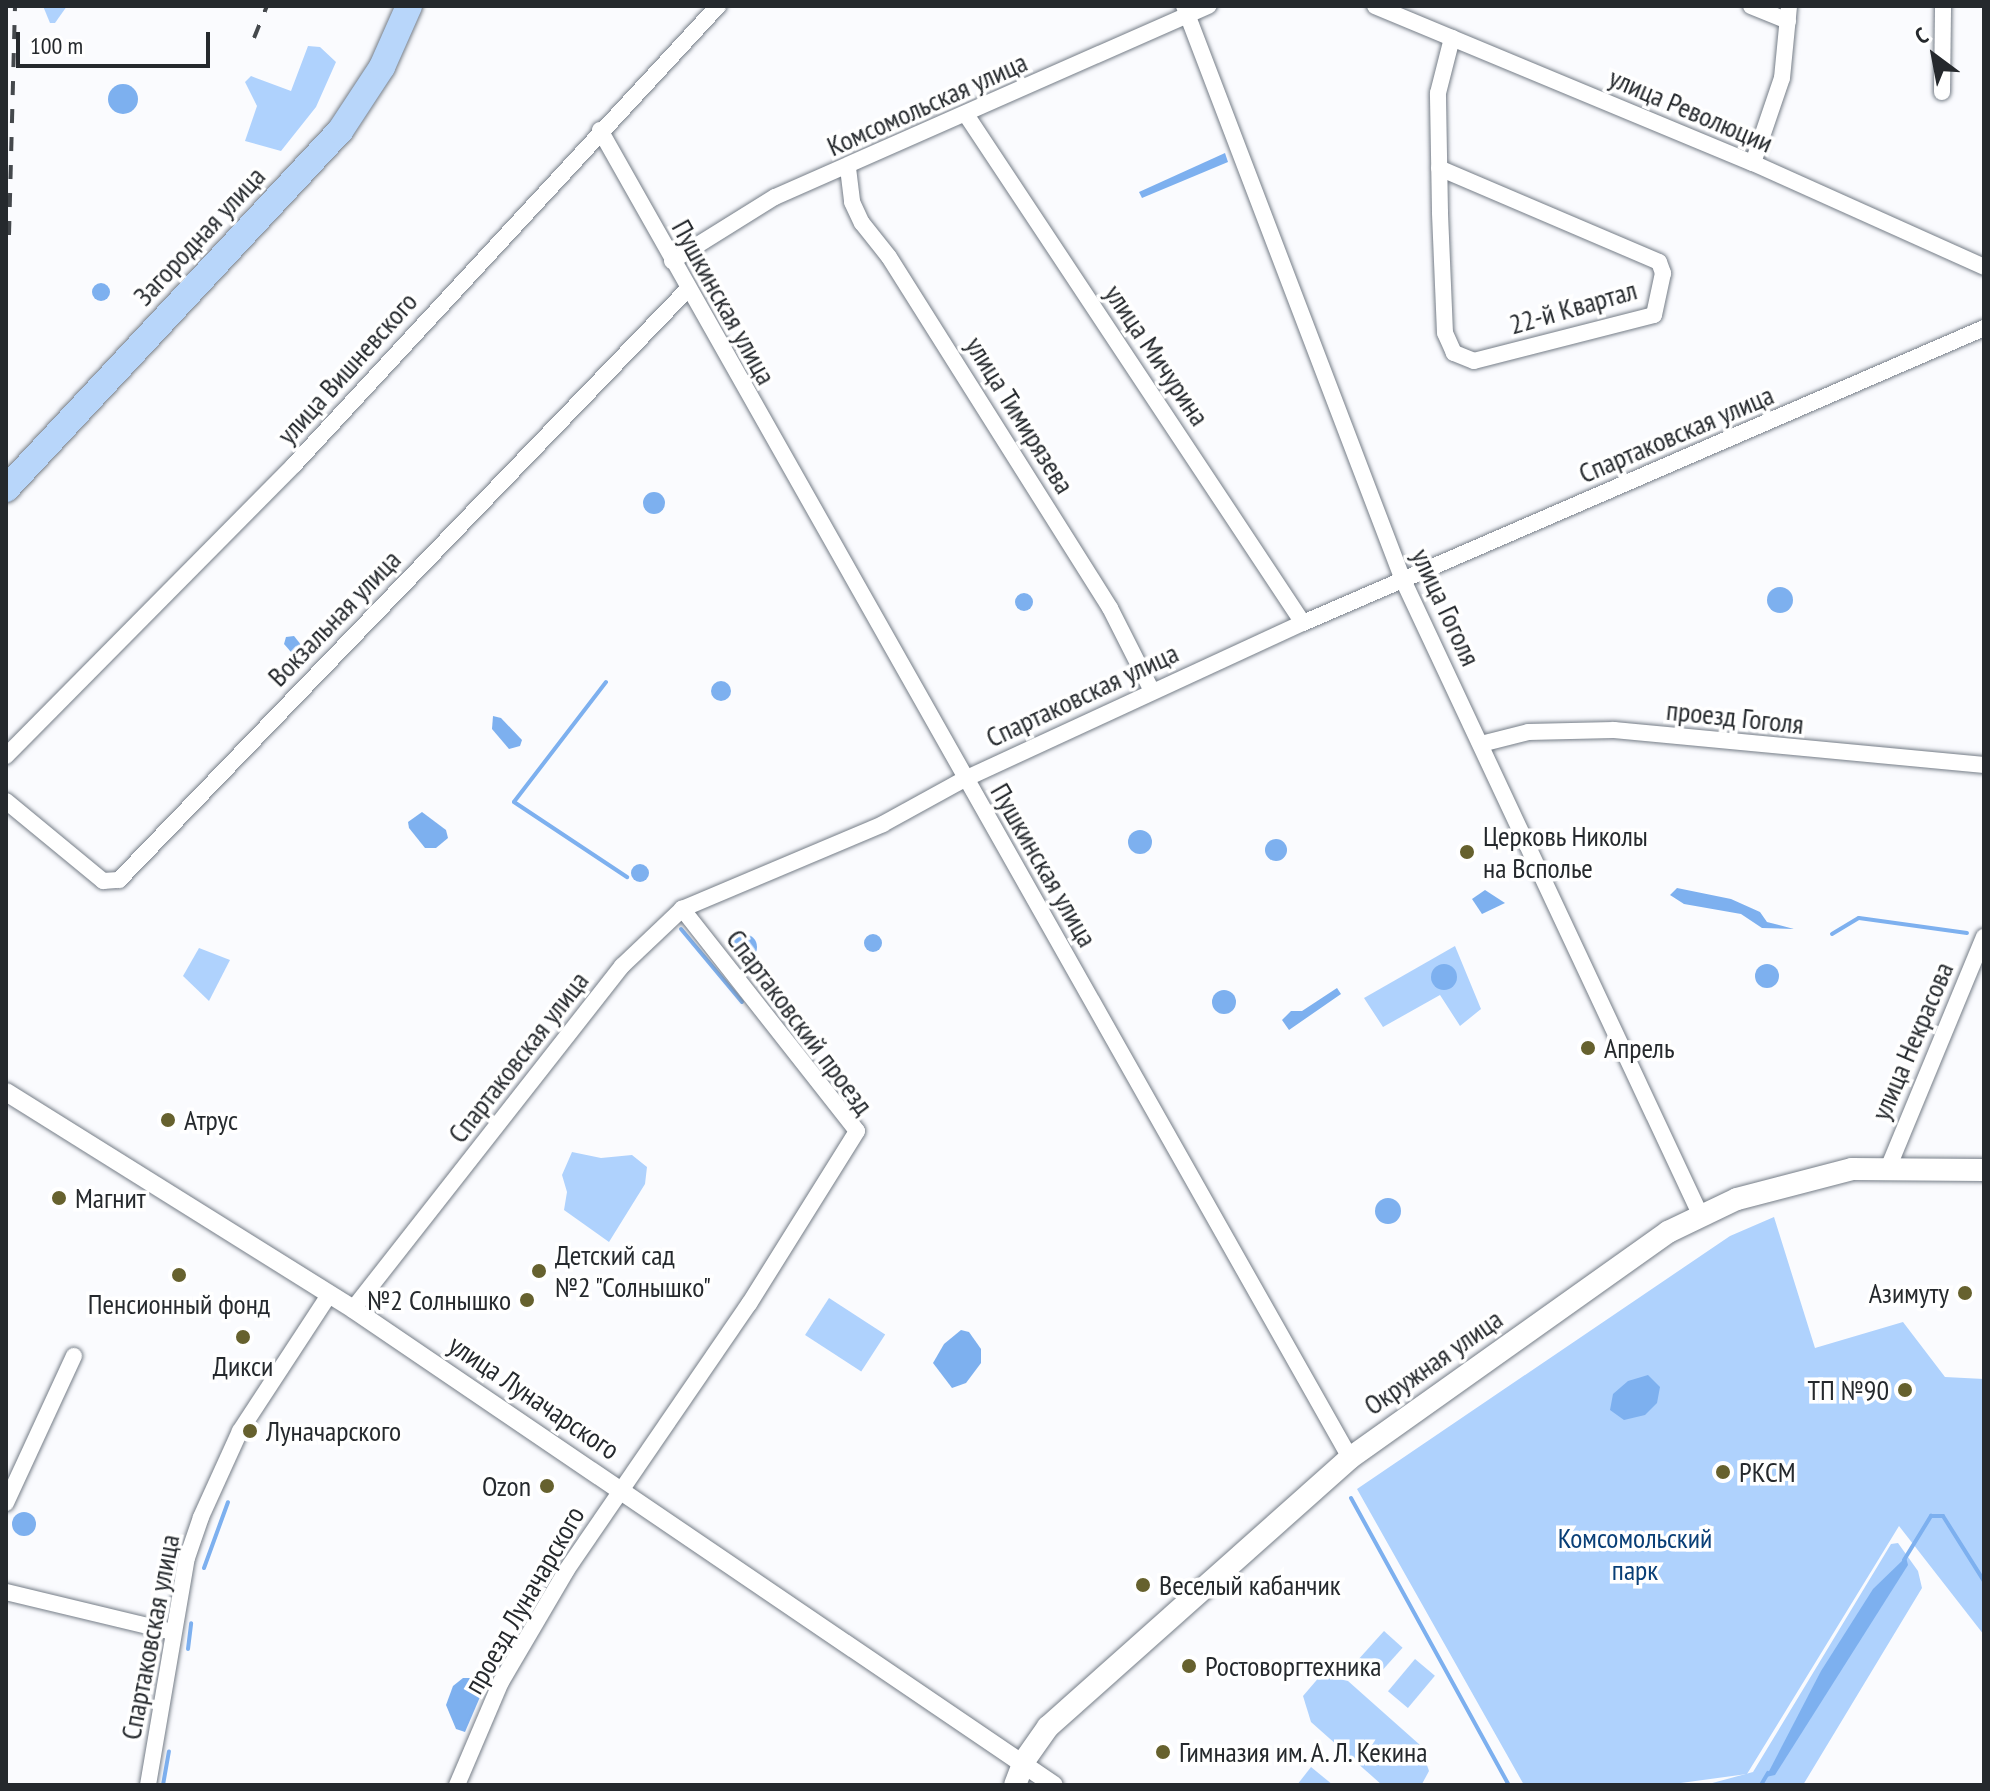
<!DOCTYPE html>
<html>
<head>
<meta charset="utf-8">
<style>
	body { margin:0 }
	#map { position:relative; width:1990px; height:1791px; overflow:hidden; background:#fafbfe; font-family:"PT Sans Narrow",sans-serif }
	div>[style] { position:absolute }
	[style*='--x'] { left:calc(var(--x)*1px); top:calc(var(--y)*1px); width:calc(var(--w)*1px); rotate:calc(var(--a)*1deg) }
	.green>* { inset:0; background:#afd2fd; transform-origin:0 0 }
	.water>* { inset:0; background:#7db0ef }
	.round { border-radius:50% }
	.stream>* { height:4px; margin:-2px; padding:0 2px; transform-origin:2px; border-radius:2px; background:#7db0ef }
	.roads { filter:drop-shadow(0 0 2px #757d87) drop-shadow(0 0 2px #757d87) }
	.minor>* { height:16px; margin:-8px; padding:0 8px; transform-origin:8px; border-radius:8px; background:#fff }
	.tertiary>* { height:18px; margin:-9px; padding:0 9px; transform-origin:9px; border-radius:9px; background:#fff }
	.secondary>* { height:22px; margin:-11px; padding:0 11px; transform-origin:11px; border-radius:11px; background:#fff }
	.trunk>* { height:26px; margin:-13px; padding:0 13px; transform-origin:13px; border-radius:13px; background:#b8d6fa }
	.rail>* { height:4px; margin-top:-2px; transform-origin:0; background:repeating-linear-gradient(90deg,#44484c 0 14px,transparent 0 28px) }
	.dots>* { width:22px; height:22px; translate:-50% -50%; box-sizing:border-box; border:4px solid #fff; border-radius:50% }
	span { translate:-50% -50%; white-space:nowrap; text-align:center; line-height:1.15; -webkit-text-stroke:7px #fff; paint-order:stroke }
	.street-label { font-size:28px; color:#25292d }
	.poi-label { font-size:28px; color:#25292d }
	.left { translate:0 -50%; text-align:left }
	.right { translate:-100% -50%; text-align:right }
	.park-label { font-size:28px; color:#093f77 }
	.frame { position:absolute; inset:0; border:8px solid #25292d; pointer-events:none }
	.north { position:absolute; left:1894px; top:16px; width:80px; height:80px; -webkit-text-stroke:6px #fff; paint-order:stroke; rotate:328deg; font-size:22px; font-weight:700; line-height:32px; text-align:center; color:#25292d }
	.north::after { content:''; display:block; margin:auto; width:28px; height:36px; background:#25292d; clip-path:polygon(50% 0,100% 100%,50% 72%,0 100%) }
	.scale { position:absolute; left:16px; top:32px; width:194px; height:36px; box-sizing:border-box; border:4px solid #25292d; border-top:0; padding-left:10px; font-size:24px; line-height:28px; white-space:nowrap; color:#25292d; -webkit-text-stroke:6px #fff; paint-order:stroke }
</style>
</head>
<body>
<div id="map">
	<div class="green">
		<i style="clip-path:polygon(43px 6px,67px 6px,55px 23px,50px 23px)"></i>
		<i style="clip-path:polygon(308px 46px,320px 47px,336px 62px,316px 107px,281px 151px,245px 141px,257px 106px,245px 82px,251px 76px,291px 91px)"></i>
		<i style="clip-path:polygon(1455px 946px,1481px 1009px,1460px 1026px,1440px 995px,1383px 1027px,1364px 998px)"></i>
		<i style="clip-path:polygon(199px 948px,230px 960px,209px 1001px,183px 976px)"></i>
		<i style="clip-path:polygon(572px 1152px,601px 1158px,632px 1155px,647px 1167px,645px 1184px,609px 1242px,564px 1210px,567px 1192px,562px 1175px)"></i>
		<i style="clip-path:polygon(1774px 1217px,1815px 1348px,1903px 1322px,1945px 1377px,1984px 1379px,1984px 1635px,1899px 1526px,1747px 1774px,1666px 1785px,1524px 1785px,1357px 1489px,1730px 1236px)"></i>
		<i style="left:829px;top:1298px;width:67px;height:44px;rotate:33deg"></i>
		<i style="clip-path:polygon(1898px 1543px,1918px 1571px,1922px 1588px,1803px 1785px,1705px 1785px,1753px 1772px,1891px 1544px)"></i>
		<i style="left:1384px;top:1631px;width:25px;height:42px;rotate:42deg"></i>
		<i style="left:1415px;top:1659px;width:26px;height:42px;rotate:40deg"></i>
		<i style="clip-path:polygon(1321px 1675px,1348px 1681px,1420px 1745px,1429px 1771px,1422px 1784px,1382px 1785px,1311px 1722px,1303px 1696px)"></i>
		<i style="clip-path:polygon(1311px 1767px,1333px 1785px,1297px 1785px)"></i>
	</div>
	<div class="water">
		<i class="round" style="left:108px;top:84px;width:30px;height:30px"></i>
		<i style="clip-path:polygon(1225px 153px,1228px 162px,1142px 198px,1139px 192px)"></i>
		<i class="round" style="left:92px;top:283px;width:18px;height:18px"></i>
		<i class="round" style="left:643px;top:492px;width:22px;height:22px"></i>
		<i class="round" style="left:1767px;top:587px;width:26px;height:26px"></i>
		<i class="round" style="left:1015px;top:593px;width:18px;height:18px"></i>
		<i style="clip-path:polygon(294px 636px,310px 656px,304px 667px,284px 644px,286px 637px)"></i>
		<i class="round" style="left:711px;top:681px;width:20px;height:20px"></i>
		<i style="clip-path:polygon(493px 716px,501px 718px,522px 740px,520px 746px,509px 749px,492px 729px)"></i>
		<i style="clip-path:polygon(422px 812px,446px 830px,448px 838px,436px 848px,425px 848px,409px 828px,408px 822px)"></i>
		<i class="round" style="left:1128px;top:830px;width:24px;height:24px"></i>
		<i class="round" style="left:1265px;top:839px;width:22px;height:22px"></i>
		<i class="round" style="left:631px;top:864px;width:18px;height:18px"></i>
		<i style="clip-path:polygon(1677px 888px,1731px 899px,1760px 912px,1767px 922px,1794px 929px,1762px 928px,1741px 914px,1684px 904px,1670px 895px)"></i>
		<i style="clip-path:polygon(1485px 890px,1505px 903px,1482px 914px,1472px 899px)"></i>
		<i class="round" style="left:731px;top:934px;width:26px;height:26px"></i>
		<i class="round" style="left:864px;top:934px;width:18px;height:18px"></i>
		<i class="round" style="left:1431px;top:964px;width:26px;height:26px"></i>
		<i class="round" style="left:1755px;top:964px;width:24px;height:24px"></i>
		<i style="clip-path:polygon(1337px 988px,1341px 994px,1289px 1030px,1282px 1020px,1291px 1011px,1302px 1011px)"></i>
		<i class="round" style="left:1212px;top:990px;width:24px;height:24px"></i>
		<i class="round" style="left:1375px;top:1198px;width:26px;height:26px"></i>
		<i style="clip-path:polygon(961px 1330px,969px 1332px,981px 1349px,981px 1363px,966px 1383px,952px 1388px,933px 1363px,944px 1344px)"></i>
		<i style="clip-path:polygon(1648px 1375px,1660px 1387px,1657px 1403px,1645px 1415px,1624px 1420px,1610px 1410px,1613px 1394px,1628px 1381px)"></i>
		<i class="round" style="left:12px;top:1512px;width:24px;height:24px"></i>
		<i style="clip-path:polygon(1906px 1557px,1908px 1565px,1775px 1775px,1766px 1777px,1821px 1671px,1873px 1589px)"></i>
		<i style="clip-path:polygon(463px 1678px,475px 1678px,483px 1690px,465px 1732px,456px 1729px,446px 1705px,453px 1686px)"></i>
	</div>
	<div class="stream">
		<i style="--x:606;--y:682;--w:151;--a:127.5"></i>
		<i style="--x:514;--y:802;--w:136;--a:33.6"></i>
		<i style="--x:681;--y:929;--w:95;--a:50.1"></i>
		<i style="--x:1832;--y:934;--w:31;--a:-31"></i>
		<i style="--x:1859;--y:918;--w:109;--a:7.9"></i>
		<i style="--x:1351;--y:1498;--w:328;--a:61.2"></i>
		<i style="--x:1904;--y:1560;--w:52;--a:-58.5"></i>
		<i style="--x:1931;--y:1516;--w:12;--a:0"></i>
		<i style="--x:1943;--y:1516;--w:77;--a:57.8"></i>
		<i style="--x:204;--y:1568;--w:70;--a:-70"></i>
		<i style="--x:188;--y:1649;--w:26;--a:-83"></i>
		<i style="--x:163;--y:1785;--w:34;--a:-80"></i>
		<i style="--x:1761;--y:1785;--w:14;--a:-60"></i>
	</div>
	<div class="roads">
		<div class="minor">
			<i style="--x:1184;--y:6;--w:614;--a:69.12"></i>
			<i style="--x:1403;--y:580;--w:700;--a:64.9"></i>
			<i style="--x:1375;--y:6;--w:409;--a:22.6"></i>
			<i style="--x:1753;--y:163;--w:253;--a:24.2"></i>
			<i style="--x:1751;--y:6;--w:40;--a:22"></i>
			<i style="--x:1942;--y:92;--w:86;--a:-89.3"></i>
			<i style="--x:967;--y:116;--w:608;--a:56.47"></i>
			<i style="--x:600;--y:130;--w:1525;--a:60.54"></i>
			<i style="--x:1753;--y:163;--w:90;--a:-71.2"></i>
			<i style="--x:1782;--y:78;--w:72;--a:-84.4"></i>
			<i style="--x:848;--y:168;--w:34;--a:83"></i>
			<i style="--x:852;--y:202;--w:23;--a:65"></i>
			<i style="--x:862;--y:223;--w:43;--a:51.5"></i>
			<i style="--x:889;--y:257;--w:415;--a:57.8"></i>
			<i style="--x:1110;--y:608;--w:93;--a:63.2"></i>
			<i style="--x:1439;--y:168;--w:239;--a:23.1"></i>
			<i style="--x:1659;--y:262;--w:12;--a:70"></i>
			<i style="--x:1663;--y:273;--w:43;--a:102.1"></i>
			<i style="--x:1654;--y:315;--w:186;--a:165.7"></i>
			<i style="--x:1474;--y:361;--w:22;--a:-158"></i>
			<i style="--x:1454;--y:353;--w:22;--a:-114"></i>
			<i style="--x:1445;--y:333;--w:121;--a:-92.4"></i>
			<i style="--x:1440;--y:212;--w:119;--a:-91"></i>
			<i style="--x:1438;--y:93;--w:57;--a:-75.7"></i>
			<i style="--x:672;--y:261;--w:121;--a:-31.9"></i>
			<i style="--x:775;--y:197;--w:474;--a:-23.8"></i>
			<i style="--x:1481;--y:744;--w:49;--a:-14.3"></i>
			<i style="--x:1528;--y:732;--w:86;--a:-1.3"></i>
			<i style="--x:1614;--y:730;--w:372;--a:5.4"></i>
			<i style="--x:6;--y:756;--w:409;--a:-45.3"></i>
			<i style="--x:294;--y:465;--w:625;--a:-47.27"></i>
			<i style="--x:6;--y:801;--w:126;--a:39.5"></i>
			<i style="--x:103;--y:881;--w:16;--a:-4"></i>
			<i style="--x:119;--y:880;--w:819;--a:-46.09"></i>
			<i style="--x:1889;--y:1166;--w:248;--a:-67.5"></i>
			<i style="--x:353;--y:1309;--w:436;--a:-51.9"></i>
			<i style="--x:622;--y:966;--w:83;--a:-43.5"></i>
			<i style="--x:682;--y:909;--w:218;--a:-22.9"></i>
			<i style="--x:883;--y:824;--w:94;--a:-28.8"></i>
			<i style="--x:965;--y:779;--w:372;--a:-24.8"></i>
			<i style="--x:1303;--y:623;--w:742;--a:-23.42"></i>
			<i style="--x:6;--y:1503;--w:162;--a:-65.2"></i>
			<i style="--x:6;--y:1592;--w:172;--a:13.5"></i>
			<i style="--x:148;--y:1785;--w:230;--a:-80.3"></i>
			<i style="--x:187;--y:1558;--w:43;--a:-71.1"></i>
			<i style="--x:201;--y:1517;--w:94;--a:-65.6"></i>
			<i style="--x:240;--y:1431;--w:163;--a:-56.8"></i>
			<i style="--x:457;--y:1785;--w:112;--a:-66.9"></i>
			<i style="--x:501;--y:1682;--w:129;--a:-59.6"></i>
			<i style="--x:566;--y:1571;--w:324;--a:-55.6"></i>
			<i style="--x:749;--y:1304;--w:204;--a:-58"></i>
			<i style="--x:857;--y:1131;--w:283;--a:-128.2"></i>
		</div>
		<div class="tertiary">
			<i style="--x:6;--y:1092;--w:409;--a:32"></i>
			<i style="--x:353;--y:1309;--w:847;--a:34.18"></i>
		</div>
		<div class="secondary">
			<i style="--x:1015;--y:1785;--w:26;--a:-69"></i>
			<i style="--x:1024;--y:1761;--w:42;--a:-54.8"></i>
			<i style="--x:1048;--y:1727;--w:404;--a:-41.7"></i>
			<i style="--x:1350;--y:1458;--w:390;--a:-35.4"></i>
			<i style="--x:1668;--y:1232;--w:76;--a:-25.6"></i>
			<i style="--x:1737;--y:1199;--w:119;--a:-14.6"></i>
			<i style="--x:1852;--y:1169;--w:132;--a:0.4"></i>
		</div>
		<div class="trunk">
			<i style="--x:6;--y:489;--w:490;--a:-47"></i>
			<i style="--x:340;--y:131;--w:77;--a:-56.7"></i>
			<i style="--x:382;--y:67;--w:67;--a:-66.1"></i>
		</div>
	</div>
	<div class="rail">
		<i style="--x:254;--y:38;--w:35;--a:-68"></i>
		<i style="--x:9;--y:235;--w:229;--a:-88.5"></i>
	</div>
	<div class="dots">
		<i style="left:1467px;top:852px;background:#66612e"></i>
		<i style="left:1588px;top:1048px;background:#66612e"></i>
		<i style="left:168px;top:1120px;background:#66612e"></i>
		<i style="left:59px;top:1198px;background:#66612e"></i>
		<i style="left:539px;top:1271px;background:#66612e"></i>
		<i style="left:179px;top:1275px;background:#66612e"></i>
		<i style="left:1965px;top:1293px;background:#66612e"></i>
		<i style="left:527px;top:1300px;background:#66612e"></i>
		<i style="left:243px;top:1337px;background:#66612e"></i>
		<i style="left:1905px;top:1390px;background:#66612e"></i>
		<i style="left:250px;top:1431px;background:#66612e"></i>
		<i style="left:1723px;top:1472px;background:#66612e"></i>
		<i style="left:547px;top:1486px;background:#66612e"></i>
		<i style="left:1143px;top:1585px;background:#66612e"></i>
		<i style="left:1189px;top:1666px;background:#66612e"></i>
		<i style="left:1163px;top:1752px;background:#66612e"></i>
	</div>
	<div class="street-label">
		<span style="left:927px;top:104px;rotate:-24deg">Комсомольская улица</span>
		<span style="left:1691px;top:110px;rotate:23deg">улица Революции</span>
		<span style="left:199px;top:236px;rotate:-47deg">Загородная улица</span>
		<span style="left:724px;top:302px;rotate:61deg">Пушкинская улица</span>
		<span style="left:1573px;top:307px;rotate:-16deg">22-й Квартал</span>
		<span style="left:1157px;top:355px;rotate:56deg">улица Мичурина</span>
		<span style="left:347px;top:368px;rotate:-48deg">улица Вишневского</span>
		<span style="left:1020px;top:415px;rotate:58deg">улица Тимирязева</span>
		<span style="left:1676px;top:434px;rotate:-23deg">Спартаковская улица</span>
		<span style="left:1446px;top:607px;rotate:65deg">улица Гоголя</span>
		<span style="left:334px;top:618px;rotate:-46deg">Вокзальная улица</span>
		<span style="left:1082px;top:695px;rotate:-25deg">Спартаковская улица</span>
		<span style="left:1735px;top:717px;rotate:6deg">проезд Гоголя</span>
		<span style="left:1044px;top:865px;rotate:60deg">Пушкинская улица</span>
		<span style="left:800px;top:1022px;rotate:53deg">Спартаковский проезд</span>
		<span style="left:1912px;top:1041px;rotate:-67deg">улица Некрасова</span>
		<span style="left:518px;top:1057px;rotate:-52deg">Спартаковская улица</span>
		<span style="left:1433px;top:1362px;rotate:-35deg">Окружная улица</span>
		<span style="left:534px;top:1397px;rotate:34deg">улица Луначарского</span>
		<span style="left:524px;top:1600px;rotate:-60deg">проезд Луначарского</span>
		<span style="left:150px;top:1637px;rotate:-79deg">Спартаковская улица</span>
	</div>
	<div class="poi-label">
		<span class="left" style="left:1483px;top:852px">Церковь Николы<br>на Всполье</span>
		<span class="left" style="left:1604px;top:1048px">Апрель</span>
		<span class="left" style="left:184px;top:1120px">Атрус</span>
		<span class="left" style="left:75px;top:1198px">Магнит</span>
		<span class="left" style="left:555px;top:1271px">Детский сад<br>№2 "Солнышко"</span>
		<span class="right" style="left:1949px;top:1293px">Азимуту</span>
		<span class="right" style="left:511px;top:1300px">№2 Солнышко</span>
		<span style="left:179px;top:1304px">Пенсионный фонд</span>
		<span style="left:243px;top:1366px">Дикси</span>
		<span class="right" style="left:1889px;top:1390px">ТП №90</span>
		<span class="left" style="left:266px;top:1431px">Луначарского</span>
		<span class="left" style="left:1739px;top:1472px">РКСМ</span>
		<span class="right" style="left:531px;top:1486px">Ozon</span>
		<span class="left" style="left:1159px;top:1585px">Веселый кабанчик</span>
		<span class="left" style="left:1205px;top:1666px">Ростоворгтехника</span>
		<span class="left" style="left:1179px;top:1752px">Гимназия им. А. Л. Кекина</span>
	</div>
	<div class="park-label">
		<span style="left:1635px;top:1554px">Комсомольский<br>парк</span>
	</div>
	<div class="frame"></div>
	<div class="north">С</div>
	<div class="scale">100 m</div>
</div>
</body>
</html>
